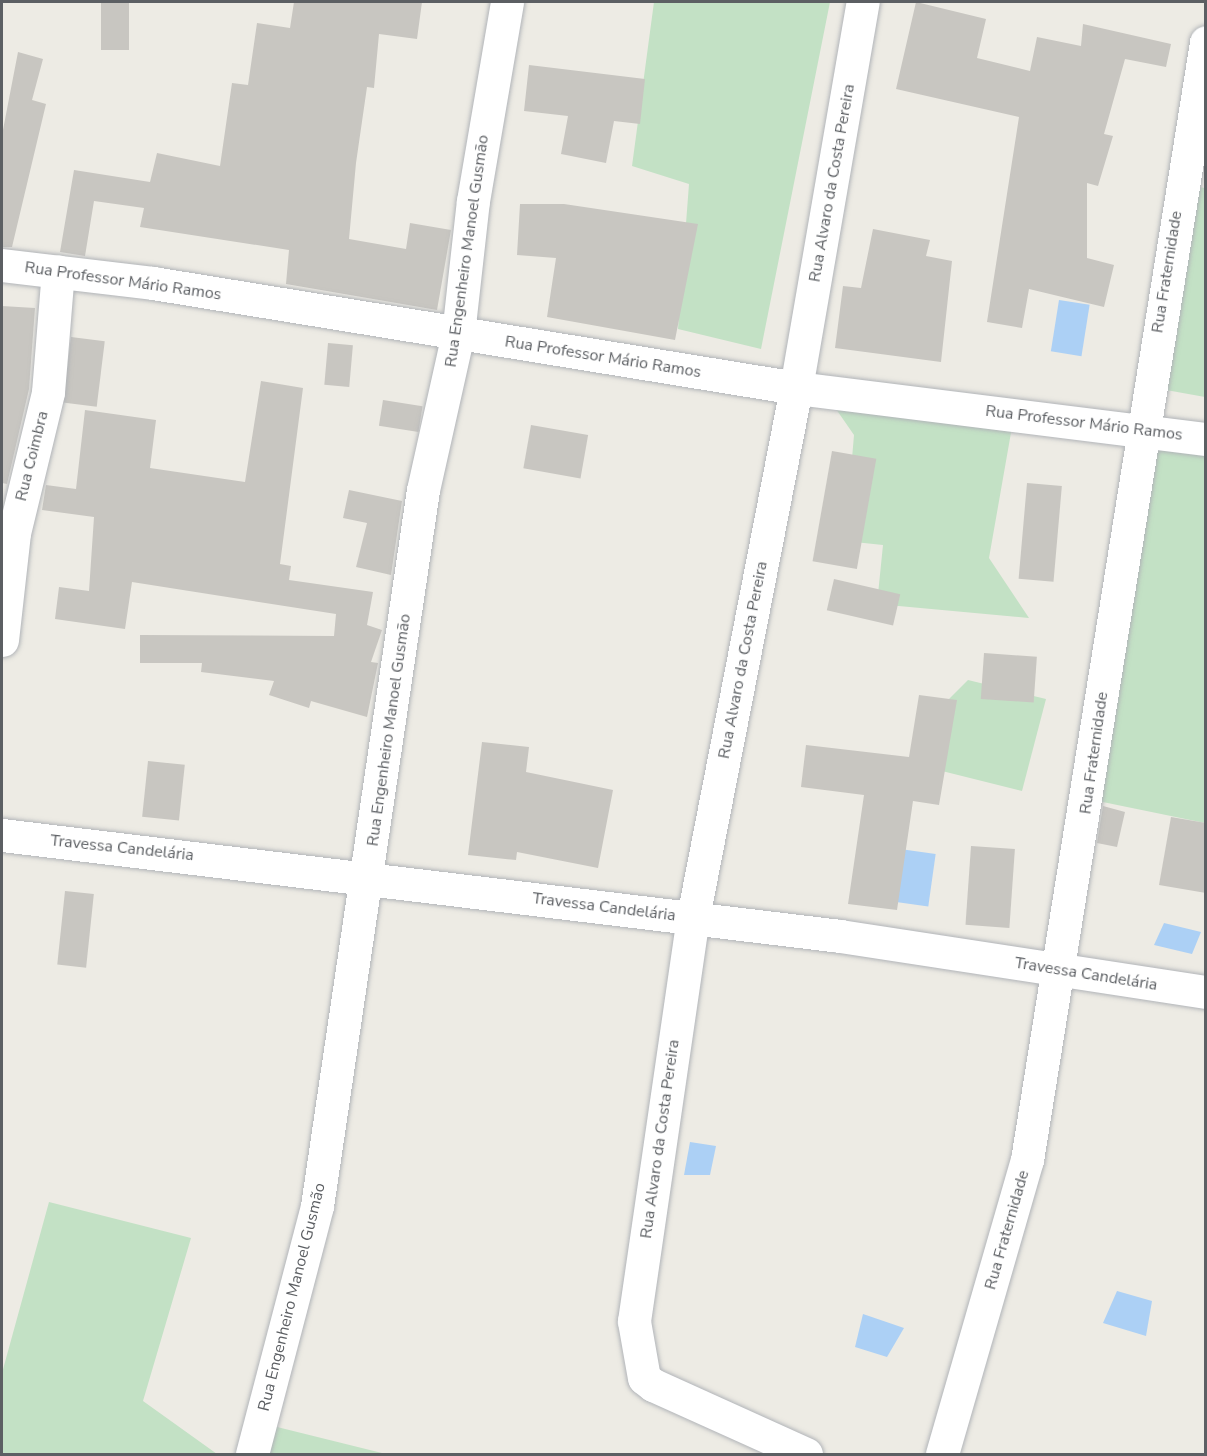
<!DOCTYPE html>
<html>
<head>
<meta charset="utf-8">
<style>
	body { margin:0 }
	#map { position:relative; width:1207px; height:1456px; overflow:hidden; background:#edebe4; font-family:"Nunito Sans",sans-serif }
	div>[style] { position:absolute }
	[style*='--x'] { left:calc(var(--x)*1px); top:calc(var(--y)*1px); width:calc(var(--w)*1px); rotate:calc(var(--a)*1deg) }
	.green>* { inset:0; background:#c3e1c5 }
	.water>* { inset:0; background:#acd0f5; transform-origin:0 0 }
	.building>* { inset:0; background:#c8c6c1; transform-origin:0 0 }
	.roads { filter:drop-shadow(0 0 2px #b1b4b8) drop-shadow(0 0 2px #b1b4b8) }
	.minor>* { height:33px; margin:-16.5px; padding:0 16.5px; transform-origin:16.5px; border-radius:16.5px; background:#fff }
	span { translate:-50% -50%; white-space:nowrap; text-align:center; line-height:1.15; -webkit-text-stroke:4.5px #fff; paint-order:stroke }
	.street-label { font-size:16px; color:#5c5f63 }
	.frame { position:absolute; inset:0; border:3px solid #5c5f63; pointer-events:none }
</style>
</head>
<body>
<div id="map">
	<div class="green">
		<i style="clip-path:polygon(654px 2px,830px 2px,761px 349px,678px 329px,689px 184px,632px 166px)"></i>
		<i style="clip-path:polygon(1191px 186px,1205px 188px,1205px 397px,1155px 388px)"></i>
		<i style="clip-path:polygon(827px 396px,1012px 427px,989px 558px,1029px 618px,877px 604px,883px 545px,845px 541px,854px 435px)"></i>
		<i style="clip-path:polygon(1152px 445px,1205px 454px,1205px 823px,1093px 800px)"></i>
		<i style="clip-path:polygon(968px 680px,1046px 699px,1022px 791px,926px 767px,941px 707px)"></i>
		<i style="clip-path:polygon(49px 1202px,191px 1238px,143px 1401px,217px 1454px,2px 1454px,2px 1373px)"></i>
		<i style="clip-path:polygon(265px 1424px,386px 1454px,257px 1454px)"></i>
	</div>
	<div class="water">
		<i style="left:1059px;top:300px;width:31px;height:52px;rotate:9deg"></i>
		<i style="left:900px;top:849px;width:36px;height:53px;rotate:8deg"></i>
		<i style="clip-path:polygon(1164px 923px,1201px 932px,1192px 954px,1154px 945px)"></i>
		<i style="clip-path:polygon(690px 1142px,716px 1146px,710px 1175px,684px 1175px)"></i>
		<i style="clip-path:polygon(1117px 1291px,1152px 1301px,1146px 1336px,1103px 1323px)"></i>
		<i style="clip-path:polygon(863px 1314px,904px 1328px,887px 1357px,855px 1347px)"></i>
	</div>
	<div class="building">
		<i style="left:101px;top:2px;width:28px;height:48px"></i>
		<i style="clip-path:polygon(294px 2px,422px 2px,417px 39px,379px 34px,374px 88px,367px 87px,356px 163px,349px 239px,406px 249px,410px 223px,451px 230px,437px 310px,286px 284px,289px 250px,140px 227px,144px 208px,94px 201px,85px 256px,60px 252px,74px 170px,150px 182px,157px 153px,220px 166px,232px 83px,248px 85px,257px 23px,290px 28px)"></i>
		<i style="clip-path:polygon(916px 2px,986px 19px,977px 58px,1030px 71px,1037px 37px,1081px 46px,1083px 24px,1171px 44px,1166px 67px,1125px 59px,1104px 134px,1113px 136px,1098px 186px,1087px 183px,1087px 258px,1114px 265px,1104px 307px,1029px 289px,1022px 328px,987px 322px,1019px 117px,896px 89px)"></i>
		<i style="clip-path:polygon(18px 52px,43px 59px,32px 100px,46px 104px,12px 247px,2px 247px,2px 135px)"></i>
		<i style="clip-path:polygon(529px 65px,645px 79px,640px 124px,614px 121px,606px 163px,561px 154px,568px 116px,524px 111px)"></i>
		<i style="clip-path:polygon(520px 204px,564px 204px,698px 224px,675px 340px,547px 317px,556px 258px,517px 255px)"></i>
		<i style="clip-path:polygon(873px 229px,930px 240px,926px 256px,952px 261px,941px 362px,835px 348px,843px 286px,861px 288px)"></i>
		<i style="clip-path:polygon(2px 306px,35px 308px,29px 389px,7px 484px,2px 483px)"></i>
		<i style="left:71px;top:337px;width:34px;height:66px;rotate:7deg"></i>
		<i style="left:328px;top:343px;width:25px;height:42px;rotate:5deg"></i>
		<i style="clip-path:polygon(261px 381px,303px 388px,280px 564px,291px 566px,289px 580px,373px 592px,367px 625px,382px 630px,371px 662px,378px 663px,367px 717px,311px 701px,309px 708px,269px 695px,274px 681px,201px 672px,202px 663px,140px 663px,140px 635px,334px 636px,336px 614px,132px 582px,125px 629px,55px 619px,59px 587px,89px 591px,94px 517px,42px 510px,46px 485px,76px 489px,85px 410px,156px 420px,150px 468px,245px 482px)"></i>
		<i style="left:383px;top:400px;width:40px;height:26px;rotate:9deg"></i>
		<i style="left:531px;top:425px;width:58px;height:44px;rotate:10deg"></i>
		<i style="left:832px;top:451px;width:45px;height:112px;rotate:10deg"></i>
		<i style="left:1027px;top:483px;width:35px;height:96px;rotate:5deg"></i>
		<i style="clip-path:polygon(349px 490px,402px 501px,391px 575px,356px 567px,367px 523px,343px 518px)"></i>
		<i style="left:834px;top:579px;width:68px;height:32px;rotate:13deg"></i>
		<i style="left:984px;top:653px;width:53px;height:46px;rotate:4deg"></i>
		<i style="clip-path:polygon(919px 695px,957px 700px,939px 805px,913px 801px,897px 910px,848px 904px,864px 795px,801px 787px,806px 745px,909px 757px)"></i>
		<i style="clip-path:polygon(482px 742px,529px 747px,526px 772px,613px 790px,598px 868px,517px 852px,516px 860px,468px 855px)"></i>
		<i style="left:148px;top:761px;width:37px;height:56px;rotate:6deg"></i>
		<i style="clip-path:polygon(1103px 806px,1125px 812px,1117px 847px,1097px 843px)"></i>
		<i style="clip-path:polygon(1171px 817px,1206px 823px,1206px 893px,1159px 885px)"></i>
		<i style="left:971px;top:846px;width:44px;height:79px;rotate:4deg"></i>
		<i style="left:65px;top:891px;width:29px;height:74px;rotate:6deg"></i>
	</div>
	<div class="roads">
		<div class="minor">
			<i style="--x:2;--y:265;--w:152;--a:6.8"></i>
			<i style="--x:153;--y:283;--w:652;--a:9.27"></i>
			<i style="--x:796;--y:388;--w:413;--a:7.1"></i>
			<i style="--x:2;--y:640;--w:108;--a:-83.6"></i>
			<i style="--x:14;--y:533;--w:145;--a:-76.4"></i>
			<i style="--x:48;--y:392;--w:121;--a:-85.3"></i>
			<i style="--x:2;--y:835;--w:844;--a:6.87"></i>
			<i style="--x:840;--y:936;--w:370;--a:8.7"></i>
			<i style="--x:252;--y:1454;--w:256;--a:-75.3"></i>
			<i style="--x:317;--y:1206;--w:724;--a:-81.58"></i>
			<i style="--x:423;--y:490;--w:160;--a:-77.4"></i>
			<i style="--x:458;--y:334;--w:134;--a:-83.6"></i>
			<i style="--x:473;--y:201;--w:202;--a:-80.3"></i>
			<i style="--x:806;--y:1454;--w:168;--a:-155.7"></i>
			<i style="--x:653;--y:1385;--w:11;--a:-142"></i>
			<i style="--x:644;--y:1378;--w:58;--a:-100"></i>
			<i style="--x:634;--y:1321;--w:408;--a:-81.7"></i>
			<i style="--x:693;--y:917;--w:539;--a:-78.98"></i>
			<i style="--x:796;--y:388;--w:392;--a:-80.2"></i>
			<i style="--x:942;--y:1454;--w:306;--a:-73.9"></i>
			<i style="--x:1027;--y:1160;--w:1132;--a:-80.9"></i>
		</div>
	</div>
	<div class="street-label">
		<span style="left:832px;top:183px;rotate:-80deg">Rua Alvaro da Costa Pereira</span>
		<span style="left:467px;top:251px;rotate:-82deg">Rua Engenheiro Manoel Gusmão</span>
		<span style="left:1167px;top:272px;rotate:-81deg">Rua Fraternidade</span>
		<span style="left:123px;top:281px;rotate:8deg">Rua Professor Mário Ramos</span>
		<span style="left:603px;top:357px;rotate:9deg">Rua Professor Mário Ramos</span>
		<span style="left:1084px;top:423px;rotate:7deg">Rua Professor Mário Ramos</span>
		<span style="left:32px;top:456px;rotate:-76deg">Rua Coimbra</span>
		<span style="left:743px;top:660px;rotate:-79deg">Rua Alvaro da Costa Pereira</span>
		<span style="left:389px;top:730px;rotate:-82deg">Rua Engenheiro Manoel Gusmão</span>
		<span style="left:1094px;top:753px;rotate:-82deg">Rua Fraternidade</span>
		<span style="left:122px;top:848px;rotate:6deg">Travessa Candelária</span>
		<span style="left:604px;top:907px;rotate:7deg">Travessa Candelária</span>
		<span style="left:1086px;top:974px;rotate:9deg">Travessa Candelária</span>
		<span style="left:660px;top:1139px;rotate:-82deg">Rua Alvaro da Costa Pereira</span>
		<span style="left:1007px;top:1230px;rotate:-74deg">Rua Fraternidade</span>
		<span style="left:292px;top:1297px;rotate:-76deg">Rua Engenheiro Manoel Gusmão</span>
	</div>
	<div class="frame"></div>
</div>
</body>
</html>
